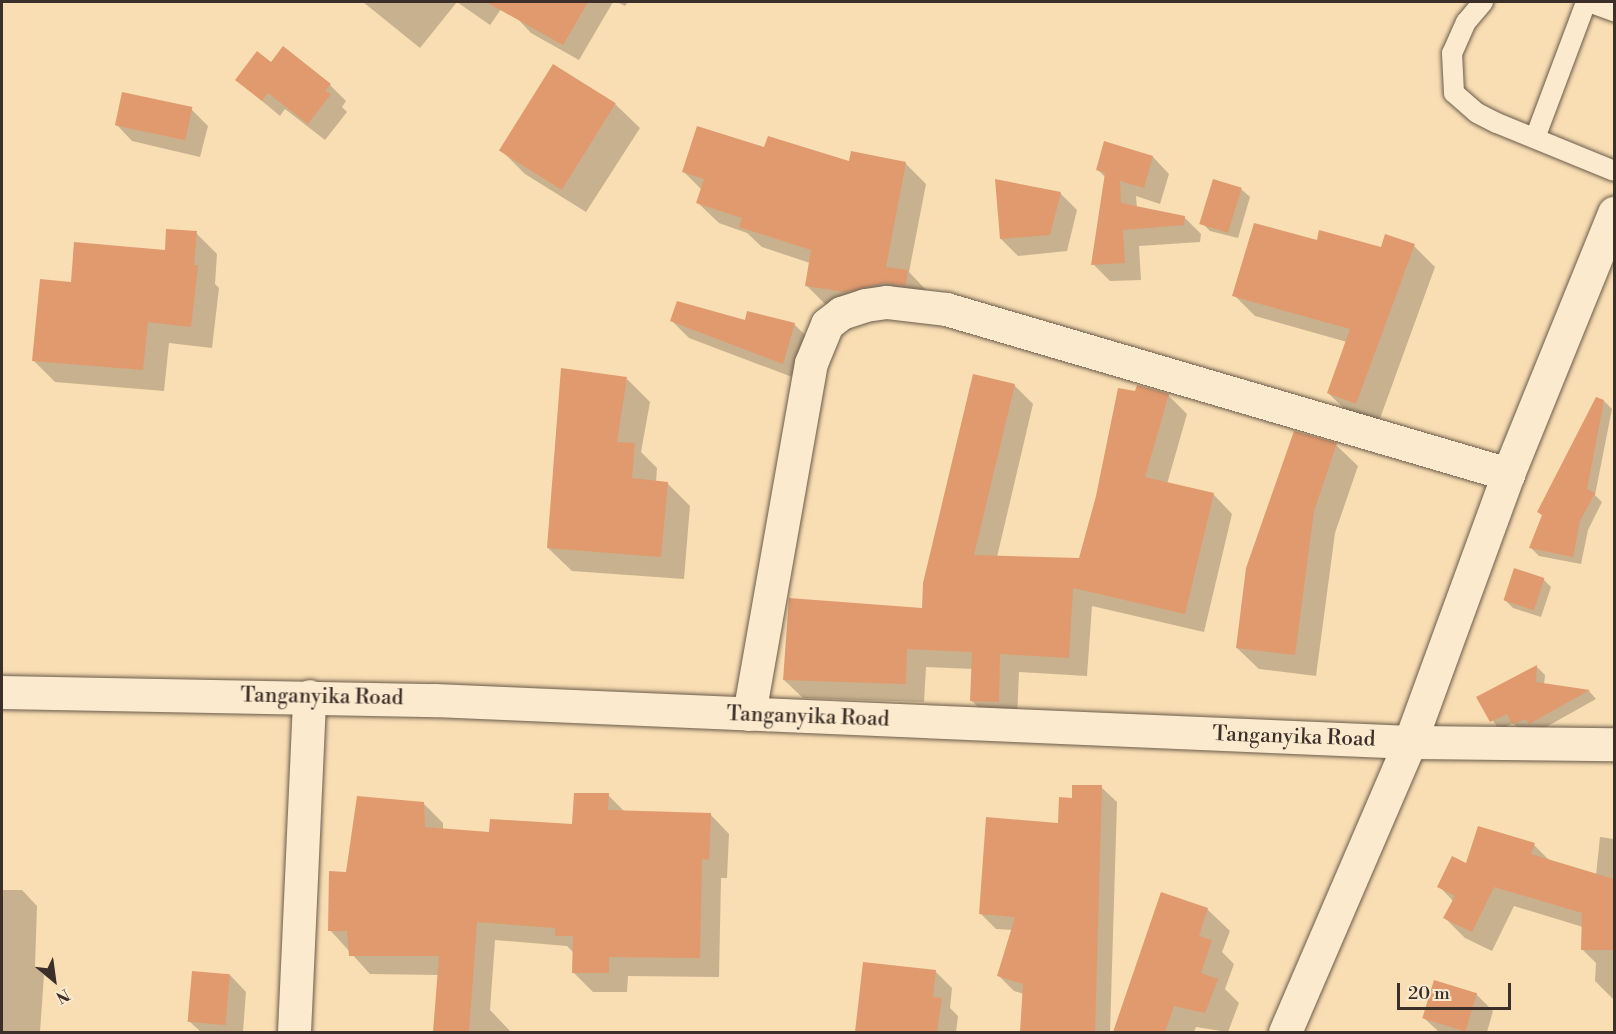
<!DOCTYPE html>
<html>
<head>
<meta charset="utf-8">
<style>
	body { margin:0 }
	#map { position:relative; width:1616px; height:1034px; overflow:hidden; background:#f9deb3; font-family:"Libre Bodoni",serif }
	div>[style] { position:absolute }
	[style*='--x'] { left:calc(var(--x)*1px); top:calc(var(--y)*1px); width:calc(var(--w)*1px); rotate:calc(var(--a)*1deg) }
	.shadow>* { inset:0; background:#0003 }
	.building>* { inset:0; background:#e19a6e; transform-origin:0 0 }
	.roads { filter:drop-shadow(0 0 2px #6b5b4c) drop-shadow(0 0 2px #6b5b4c) }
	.lane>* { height:20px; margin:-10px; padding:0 10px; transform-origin:10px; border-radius:10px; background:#fbeace }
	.street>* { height:33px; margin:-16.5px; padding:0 16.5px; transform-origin:16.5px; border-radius:16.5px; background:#fbeace }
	span { translate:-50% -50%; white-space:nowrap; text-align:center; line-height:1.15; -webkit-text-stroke:5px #fbeace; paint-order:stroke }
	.street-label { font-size:21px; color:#3c2f29 }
	.frame { position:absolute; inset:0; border:3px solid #3c2f29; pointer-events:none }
	.north { position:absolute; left:24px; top:950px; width:60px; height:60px; -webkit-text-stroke:4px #fbeace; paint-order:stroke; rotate:151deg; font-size:16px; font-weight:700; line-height:24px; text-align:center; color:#3c2f29 }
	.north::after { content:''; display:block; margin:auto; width:21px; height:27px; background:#3c2f29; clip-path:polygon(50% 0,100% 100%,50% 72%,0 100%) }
	.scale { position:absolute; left:1397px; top:983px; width:114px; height:27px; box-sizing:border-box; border:3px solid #3c2f29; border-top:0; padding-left:8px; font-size:18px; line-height:21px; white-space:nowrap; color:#3c2f29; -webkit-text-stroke:4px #fbeace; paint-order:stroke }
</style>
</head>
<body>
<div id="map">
	<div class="shadow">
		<i style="clip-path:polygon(363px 2px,506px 2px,490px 25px,457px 2px,420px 48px)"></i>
		<i style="clip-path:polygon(524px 2px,613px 2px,579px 60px,531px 33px,516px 17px)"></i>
		<i style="clip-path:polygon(617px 2px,628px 2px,625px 6px)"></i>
		<i style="clip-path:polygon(237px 80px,330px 85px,346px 101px,342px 107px,347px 112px,325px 140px,285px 109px,280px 116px)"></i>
		<i style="clip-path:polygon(615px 104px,640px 128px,586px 212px,525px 174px,501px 150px)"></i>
		<i style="clip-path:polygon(191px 109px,208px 126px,200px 157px,132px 141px,116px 124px)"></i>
		<i style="clip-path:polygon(765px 149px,850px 163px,905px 163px,926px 184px,909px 272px,928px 292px,827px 306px,806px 285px,810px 263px,762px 247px,747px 233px,719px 223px,698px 203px,702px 190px,683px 171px)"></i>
		<i style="clip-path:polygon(1153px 157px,1169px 174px,1160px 204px,1136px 196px,1137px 208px,1184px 217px,1201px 234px,1200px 242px,1139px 246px,1141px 280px,1110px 281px,1093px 264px,1106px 178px,1098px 170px)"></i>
		<i style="clip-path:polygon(1241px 189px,1250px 197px,1238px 238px,1210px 231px,1202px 223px)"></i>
		<i style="clip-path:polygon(1060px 193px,1077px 210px,1067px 251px,1018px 256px,1001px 239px)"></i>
		<i style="clip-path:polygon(196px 233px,217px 254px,215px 284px,219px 288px,212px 348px,169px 343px,164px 391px,55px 382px,33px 360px,72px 284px,166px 252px)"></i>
		<i style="clip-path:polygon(1318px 242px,1381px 249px,1414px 246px,1435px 267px,1378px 424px,1350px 414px,1328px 393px,1347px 342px,1255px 316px,1234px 295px)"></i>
		<i style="clip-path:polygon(672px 321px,794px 324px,811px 341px,800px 380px,689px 338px)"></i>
		<i style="clip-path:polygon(627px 379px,650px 402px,641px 452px,657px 468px,656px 482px,667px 483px,690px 506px,684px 579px,572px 571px,548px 548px)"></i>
		<i style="clip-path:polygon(1014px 385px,1033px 404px,997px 557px,1080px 560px,1168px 395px,1187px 414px,1167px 484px,1214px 495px,1232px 514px,1204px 632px,1092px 606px,1087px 676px,1019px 672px,1017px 720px,990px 719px,972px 701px,973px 669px,926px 667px,924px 702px,803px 698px,784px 680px,924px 609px)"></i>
		<i style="clip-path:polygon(1604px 401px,1612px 409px,1595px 495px,1602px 502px,1588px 530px,1581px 564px,1539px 556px,1531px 548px,1543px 516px,1539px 512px)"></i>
		<i style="clip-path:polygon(1295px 432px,1336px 445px,1358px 466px,1335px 533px,1316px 676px,1259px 669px,1237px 648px)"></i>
		<i style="clip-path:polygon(1543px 579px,1551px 587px,1541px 617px,1513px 608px,1505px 600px)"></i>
		<i style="clip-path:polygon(1537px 667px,1545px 675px,1544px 685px,1589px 691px,1596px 699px,1539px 731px,1534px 727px,1522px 732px,1513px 723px,1499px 730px,1478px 697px)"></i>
		<i style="clip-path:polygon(1101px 787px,1117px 802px,1110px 1032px,1021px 1032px,1024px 994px,1014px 991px,998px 975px,1013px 930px,996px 929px,980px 913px,1059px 824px,1073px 799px)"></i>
		<i style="clip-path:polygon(608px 795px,625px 812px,710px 814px,729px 834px,727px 878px,721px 878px,719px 977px,628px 976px,627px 992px,593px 992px,573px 972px,574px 953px,567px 946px,495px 940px,490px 1010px,511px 1032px,435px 1032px,439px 975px,370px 974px,330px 930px,347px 873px,424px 804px,443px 823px,443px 830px,490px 833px,574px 826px)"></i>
		<i style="clip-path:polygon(1600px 837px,1614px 839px,1614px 1000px,1595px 981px,1596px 963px,1582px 949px,1583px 927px,1514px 906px,1492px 951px,1465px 938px,1445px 918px,1453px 901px,1439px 886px,1534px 845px,1551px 862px,1596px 875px)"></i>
		<i style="clip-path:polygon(2px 890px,22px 890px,37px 906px,35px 966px,44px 975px,40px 1032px,2px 1032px)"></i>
		<i style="clip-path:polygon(1162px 894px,1207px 909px,1230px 931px,1222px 952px,1234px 964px,1225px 989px,1239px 1003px,1228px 1032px,1196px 1027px,1194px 1032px,1114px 1032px)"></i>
		<i style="clip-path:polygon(935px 971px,952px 988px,950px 1008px,958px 1016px,956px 1032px,857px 1031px)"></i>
		<i style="clip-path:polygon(230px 975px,246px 992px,243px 1032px,201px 1032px,190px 1022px)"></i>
		<i style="clip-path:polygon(1476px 994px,1493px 1011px,1487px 1032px,1439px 1032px,1424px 1018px)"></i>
	</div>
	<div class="building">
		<i style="clip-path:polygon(486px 2px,588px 2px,563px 45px)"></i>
		<i style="clip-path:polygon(283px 46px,331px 84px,325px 91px,331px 94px,308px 124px,268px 93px,262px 101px,235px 80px,257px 51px,271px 62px)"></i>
		<i style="left:553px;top:64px;width:74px;height:102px;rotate:32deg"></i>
		<i style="left:122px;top:92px;width:72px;height:34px;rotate:12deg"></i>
		<i style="clip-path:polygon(697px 126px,764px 147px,768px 136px,849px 161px,851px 151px,906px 162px,886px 267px,908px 270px,906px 285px,884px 283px,845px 292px,805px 286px,811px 250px,739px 227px,742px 218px,696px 203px,704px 179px,682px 172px)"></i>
		<i style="clip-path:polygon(1104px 141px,1153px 156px,1144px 188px,1120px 181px,1121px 203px,1185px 216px,1184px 225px,1123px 230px,1125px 263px,1091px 265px,1105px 173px,1096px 170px)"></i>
		<i style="clip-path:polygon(995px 179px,1061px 192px,1050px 235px,1000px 239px)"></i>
		<i style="left:1213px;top:179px;width:30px;height:47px;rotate:17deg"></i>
		<i style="clip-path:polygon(1254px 223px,1317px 240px,1319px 230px,1381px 247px,1385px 234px,1415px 244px,1356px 404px,1327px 393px,1350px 329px,1232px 296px)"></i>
		<i style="clip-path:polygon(166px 229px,197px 231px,194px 265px,198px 265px,191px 327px,148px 322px,143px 370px,32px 361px,40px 279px,71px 282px,74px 242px,165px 250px)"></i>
		<i style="clip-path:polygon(677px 301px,745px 320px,747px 311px,795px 323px,783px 364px,670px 321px)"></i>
		<i style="clip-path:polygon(561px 368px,627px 377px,617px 442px,635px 443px,632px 478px,668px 482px,661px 557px,547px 548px)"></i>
		<i style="clip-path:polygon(973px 374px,1015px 384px,974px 555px,1079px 558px,1096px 496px,1118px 388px,1135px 391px,1137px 385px,1169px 394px,1145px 477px,1214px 493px,1185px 614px,1073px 588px,1069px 658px,1000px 654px,999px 702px,970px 701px,972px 652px,907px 649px,906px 684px,783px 680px,789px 598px,922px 608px,923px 583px)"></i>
		<i style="clip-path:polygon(1596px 397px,1604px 400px,1587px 489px,1595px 493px,1580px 521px,1573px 557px,1529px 548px,1542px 515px,1537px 512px)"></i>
		<i style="clip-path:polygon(1294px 431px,1337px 443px,1314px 511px,1295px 655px,1236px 648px,1246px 568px)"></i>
		<i style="left:1514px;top:568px;width:32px;height:34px;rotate:18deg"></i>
		<i style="clip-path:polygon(1537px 665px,1536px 682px,1590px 690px,1529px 724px,1526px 719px,1512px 724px,1507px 714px,1490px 722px,1476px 697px)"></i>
		<i style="clip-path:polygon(1072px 785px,1102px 785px,1095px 1032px,1020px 1032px,1023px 984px,997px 976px,1015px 917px,979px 914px,986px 817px,1058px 823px,1059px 797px,1072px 798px)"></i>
		<i style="clip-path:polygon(574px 793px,609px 793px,608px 810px,711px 813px,709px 860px,702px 859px,700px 958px,609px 957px,609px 973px,572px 973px,573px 936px,555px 936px,555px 928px,477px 922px,469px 1032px,433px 1032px,439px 956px,349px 956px,347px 931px,328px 931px,329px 871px,346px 872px,357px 796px,424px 802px,425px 827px,489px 832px,490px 819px,572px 824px)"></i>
		<i style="clip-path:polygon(1478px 826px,1535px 843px,1531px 854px,1614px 879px,1614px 950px,1581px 950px,1582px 913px,1494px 887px,1472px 932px,1443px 918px,1455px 896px,1437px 887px,1452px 856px,1466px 863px)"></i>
		<i style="clip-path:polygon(1161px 892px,1208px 908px,1199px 936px,1212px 940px,1201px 973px,1218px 979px,1205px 1013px,1174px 1006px,1165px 1032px,1113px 1032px)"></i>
		<i style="clip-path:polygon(863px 962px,936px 970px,933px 997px,942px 998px,937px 1032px,855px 1032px)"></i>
		<i style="left:192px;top:971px;width:38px;height:51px;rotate:5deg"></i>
		<i style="left:1434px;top:980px;width:45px;height:40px;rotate:17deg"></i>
	</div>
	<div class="roads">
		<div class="lane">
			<i style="--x:1483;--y:2;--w:26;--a:130"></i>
			<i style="--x:1466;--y:22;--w:34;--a:114"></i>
			<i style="--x:1452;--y:53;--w:40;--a:87.1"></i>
			<i style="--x:1454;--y:93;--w:30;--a:41"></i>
			<i style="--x:1477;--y:113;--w:22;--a:27"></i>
			<i style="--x:1497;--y:123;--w:126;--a:22.3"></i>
			<i style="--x:1589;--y:2;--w:27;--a:20"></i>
			<i style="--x:1535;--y:138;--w:145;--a:-69.4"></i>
		</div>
		<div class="street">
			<i style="--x:2;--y:692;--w:432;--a:1.1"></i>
			<i style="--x:434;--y:700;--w:977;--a:2.46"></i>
			<i style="--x:1410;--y:742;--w:204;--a:0.6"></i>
			<i style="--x:749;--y:714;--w:356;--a:-80"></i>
			<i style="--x:811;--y:363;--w:42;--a:-67.7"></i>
			<i style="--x:827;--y:324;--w:18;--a:-38"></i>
			<i style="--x:841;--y:313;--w:25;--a:-18"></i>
			<i style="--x:865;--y:305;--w:22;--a:-8"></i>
			<i style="--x:887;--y:302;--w:59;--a:6.8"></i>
			<i style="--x:946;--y:309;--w:586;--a:16.36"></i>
			<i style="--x:294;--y:1032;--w:336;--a:-87.4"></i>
			<i style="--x:1285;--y:1032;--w:316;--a:-66.7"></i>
			<i style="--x:1410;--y:742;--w:285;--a:-69.9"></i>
			<i style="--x:1508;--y:474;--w:282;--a:-67.9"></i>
		</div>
	</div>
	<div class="street-label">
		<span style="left:322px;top:697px;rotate:1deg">Tanganyika Road</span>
		<span style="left:808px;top:717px;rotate:2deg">Tanganyika Road</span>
		<span style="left:1294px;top:737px;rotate:2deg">Tanganyika Road</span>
	</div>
	<div class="frame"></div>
	<div class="north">N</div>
	<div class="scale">20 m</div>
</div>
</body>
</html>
